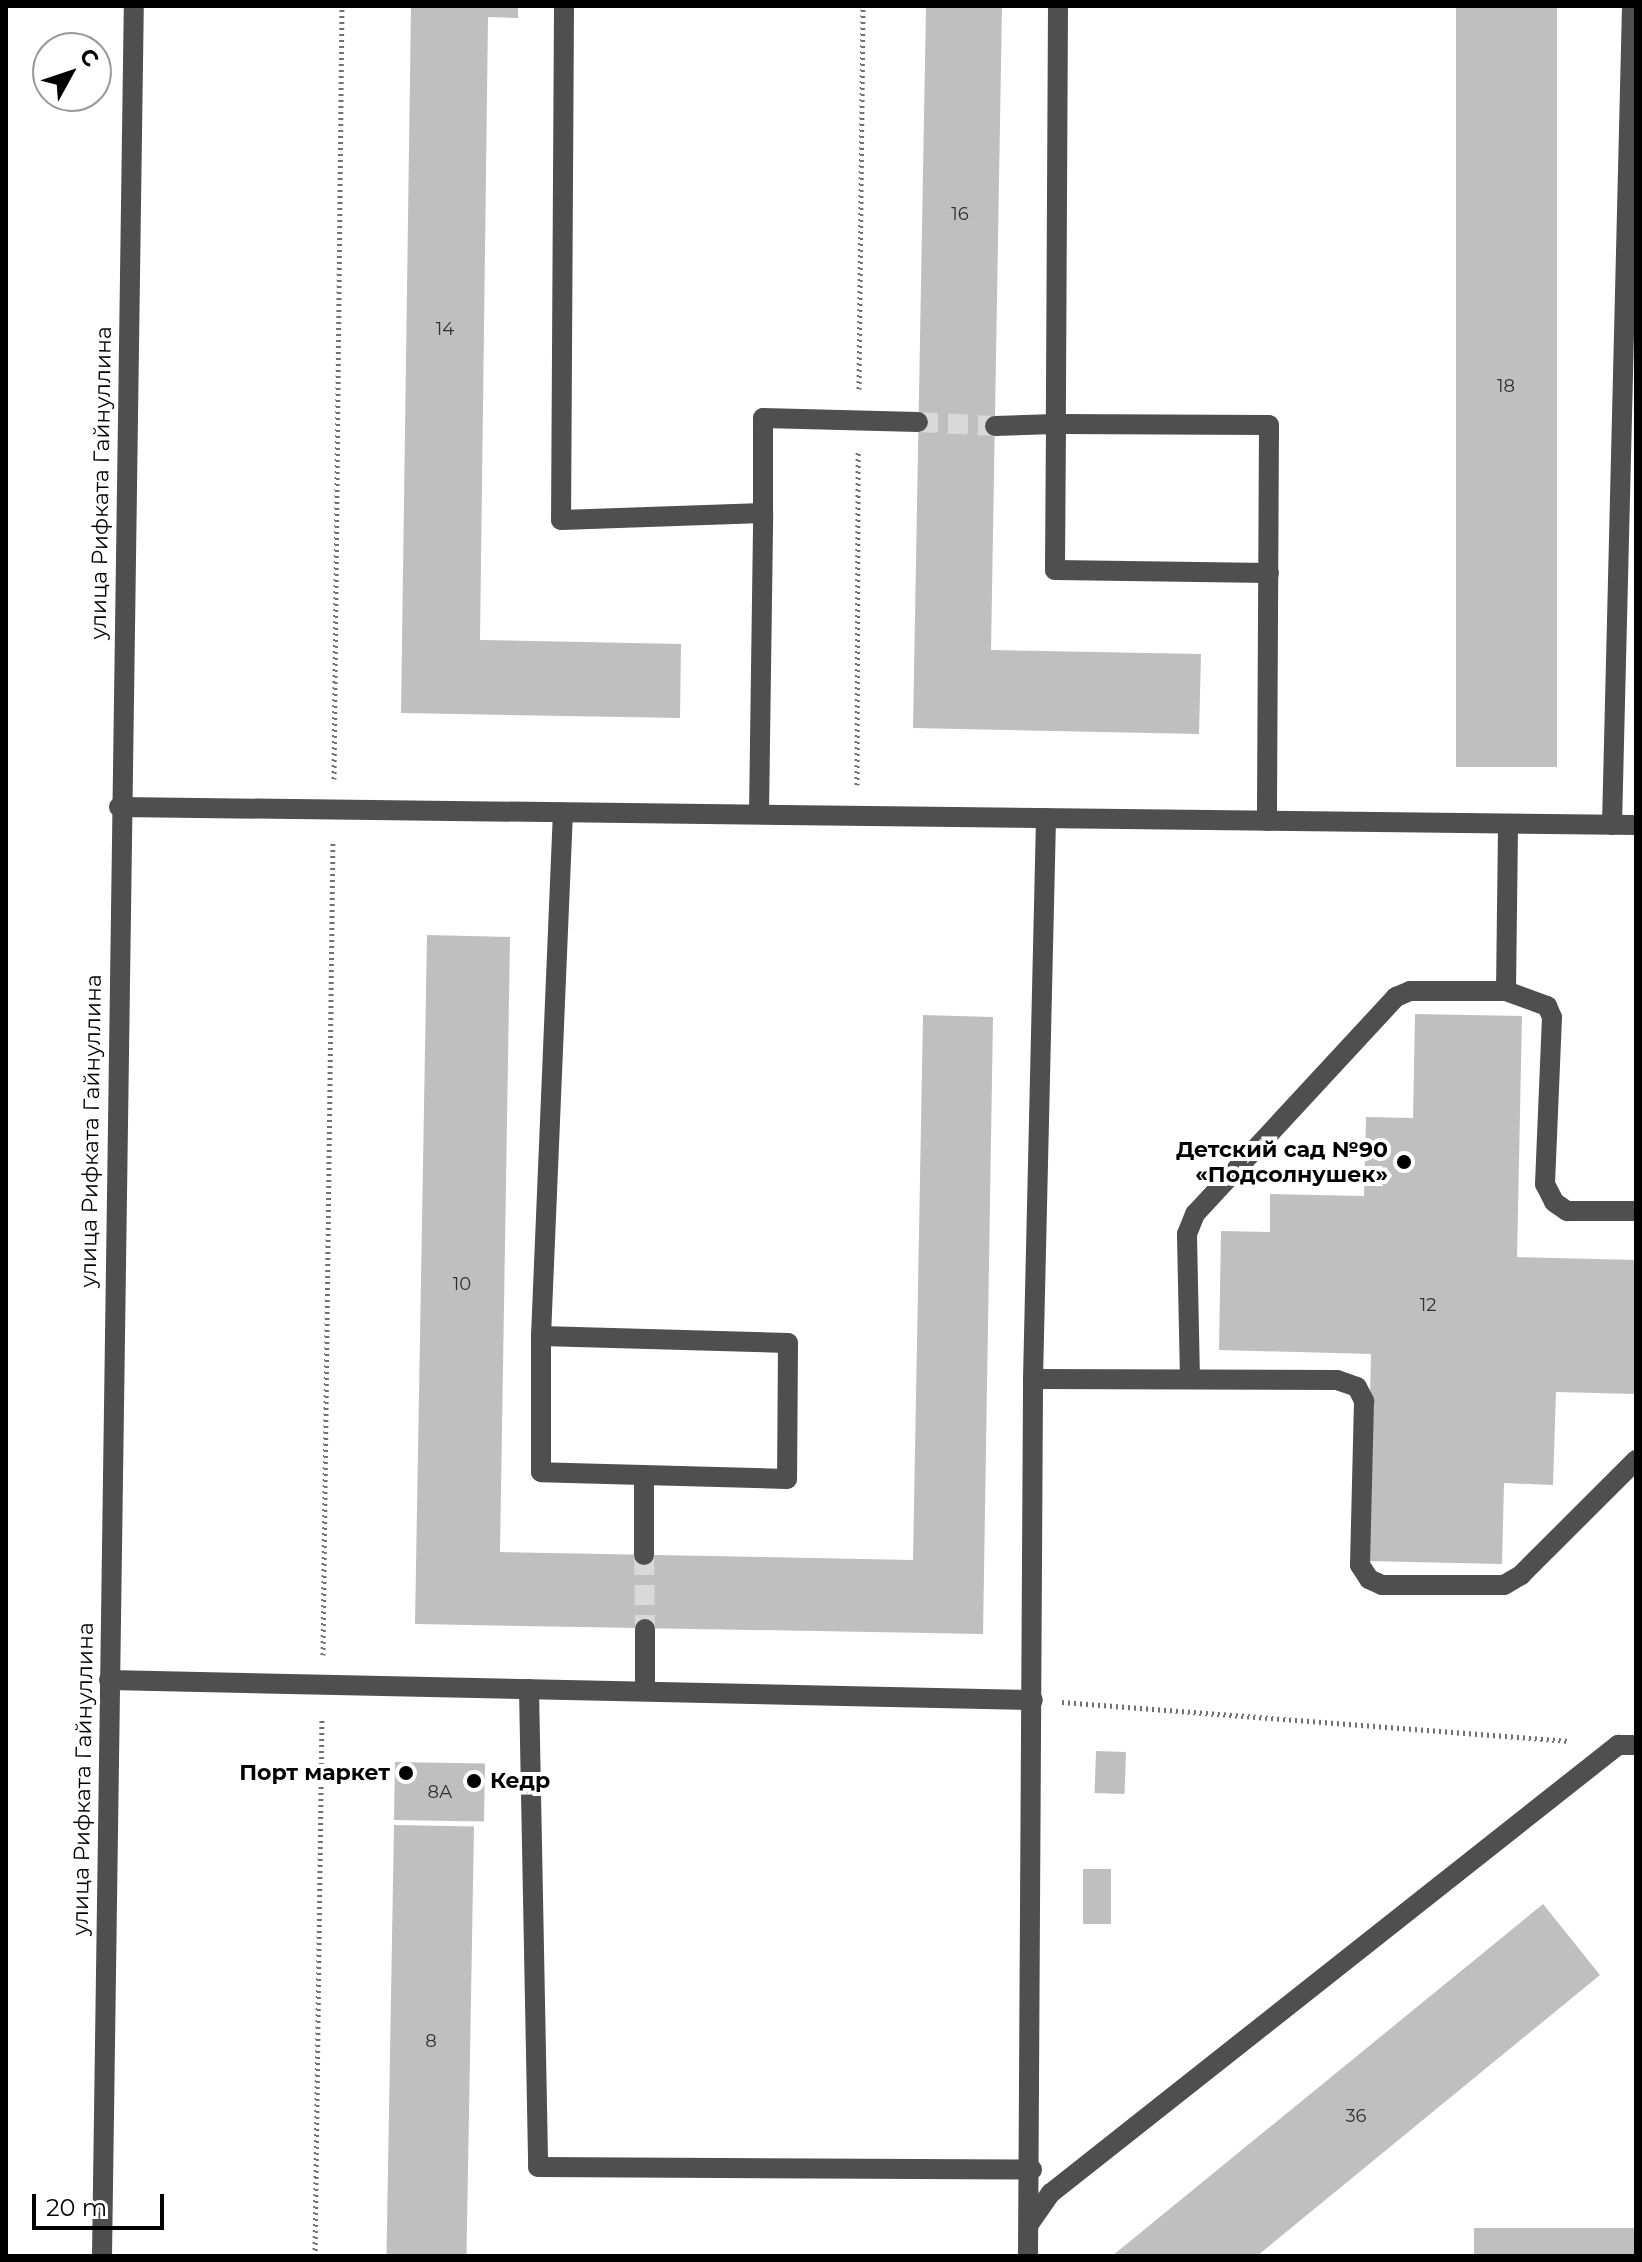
<!DOCTYPE html>
<html>
<head>
<meta charset="utf-8">
<style>
	body { margin:0 }
	#map { position:relative; width:1642px; height:2262px; overflow:hidden; background:#fff; font-family:Montserrat,sans-serif }
	div>[style] { position:absolute }
	[style*='--x'] { left:calc(var(--x)*1px); top:calc(var(--y)*1px); width:calc(var(--w)*1px); rotate:calc(var(--a)*1deg) }
	.building>* { inset:0; background:#bfbfbf; transform-origin:0 0 }
	.minor-tunnel>* { height:20px; margin-top:-10px; transform-origin:0; background:repeating-linear-gradient(90deg,#d9d9d9 0 20px,transparent 0 30px) }
	.path>* { height:5px; margin-top:-2.5px; transform-origin:0; background:repeating-linear-gradient(90deg,#717171 0 2px,transparent 0 6px) }
	.minor>* { height:20px; margin:-10px; padding:0 10px; transform-origin:10px; border-radius:10px; background:#4f4f4f }
	.dots>* { width:22px; height:22px; translate:-50% -50%; box-sizing:border-box; border:4px solid #fff; border-radius:50% }
	span { translate:-50% -50%; white-space:nowrap; text-align:center; line-height:1.15; -webkit-text-stroke:8px #fff; paint-order:stroke }
	.number-label { font-size:18px; color:#303030 }
	.number-label span { -webkit-text-stroke-width:0 }
	.street-label { font-size:22px; color:#000 }
	.poi-label { font-size:22px; color:#000; font-weight:700 }
	.right { translate:-100% -50%; text-align:right }
	.left { translate:0 -50%; text-align:left }
	.frame { position:absolute; inset:0; border:8px solid #000; pointer-events:none }
	.north { position:absolute; left:32px; top:32px; width:80px; height:80px; box-sizing:border-box; background:#fff; border:2px solid #999; border-radius:50%; rotate:50deg; font-size:22px; font-weight:700; line-height:32px; text-align:center; color:#000 }
	.north::after { content:''; display:block; margin:auto; width:28px; height:36px; background:#000; clip-path:polygon(50% 0,100% 100%,50% 72%,0 100%) }
	.scale { position:absolute; left:32px; top:2194px; width:132px; height:36px; box-sizing:border-box; border:4px solid #000; border-top:0; padding-left:10px; font-size:24px; line-height:28px; white-space:nowrap; color:#000; -webkit-text-stroke:6px #fff; paint-order:stroke }
</style>
</head>
<body>
<div id="map">
	<div class="building">
		<i style="clip-path:polygon(411px 6px,518px 6px,518px 18px,488px 17px,480px 640px,681px 644px,680px 718px,401px 713px)"></i>
		<i style="clip-path:polygon(926px 6px,1002px 6px,991px 650px,1201px 654px,1199px 734px,913px 728px)"></i>
		<i style="left:1456px;top:6px;width:101px;height:761px"></i>
		<i style="clip-path:polygon(427px 935px,510px 937px,500px 1552px,913px 1560px,923px 1015px,993px 1017px,983px 1634px,415px 1624px)"></i>
		<i style="clip-path:polygon(1415px 1014px,1522px 1016px,1517px 1257px,1636px 1260px,1636px 1394px,1556px 1392px,1553px 1485px,1504px 1483px,1502px 1564px,1366px 1561px,1371px 1354px,1219px 1350px,1221px 1231px,1270px 1232px,1270px 1194px,1364px 1196px,1366px 1117px,1413px 1118px)"></i>
		<i style="left:1096px;top:1751px;width:30px;height:42px;rotate:2deg"></i>
		<i style="left:395px;top:1762px;width:90px;height:58px;rotate:1deg"></i>
		<i style="left:394px;top:1825px;width:80px;height:431px;rotate:1deg"></i>
		<i style="left:1083px;top:1869px;width:28px;height:55px"></i>
		<i style="clip-path:polygon(1543px 1904px,1600px 1975px,1257px 2256px,1112px 2256px)"></i>
		<i style="left:1636px;top:2228px;width:28px;height:162px;rotate:90deg"></i>
	</div>
	<div class="minor-tunnel">
		<i style="--x:918;--y:422;--w:77;--a:3"></i>
		<i style="--x:644;--y:1555;--w:74;--a:89.2"></i>
	</div>
	<div class="path">
		<i style="--x:859;--y:389;--w:383;--a:-89.4"></i>
		<i style="--x:334;--y:779;--w:773;--a:-89.41"></i>
		<i style="--x:857;--y:785;--w:334;--a:-89.8"></i>
		<i style="--x:323;--y:1655;--w:814;--a:-89.3"></i>
		<i style="--x:1062;--y:1702;--w:509;--a:4.39"></i>
		<i style="--x:315;--y:2256;--w:539;--a:-89.26"></i>
	</div>
	<div class="minor">
		<i style="--x:564;--y:6;--w:514;--a:90.33"></i>
		<i style="--x:561;--y:520;--w:202;--a:-2"></i>
		<i style="--x:763;--y:513;--w:95;--a:-90"></i>
		<i style="--x:763;--y:418;--w:155;--a:1.5"></i>
		<i style="--x:1058;--y:6;--w:418;--a:90.3"></i>
		<i style="--x:1056;--y:424;--w:213;--a:0.3"></i>
		<i style="--x:1269;--y:425;--w:396;--a:90.3"></i>
		<i style="--x:995;--y:426;--w:61;--a:-1.9"></i>
		<i style="--x:1056;--y:424;--w:146;--a:90.4"></i>
		<i style="--x:1055;--y:570;--w:214;--a:0.8"></i>
		<i style="--x:119;--y:807;--w:1517;--a:0.68"></i>
		<i style="--x:759;--y:814;--w:301;--a:-89.2"></i>
		<i style="--x:1612;--y:825;--w:819;--a:-88.6"></i>
		<i style="--x:1506;--y:991;--w:167;--a:-89.3"></i>
		<i style="--x:541;--y:1336;--w:247;--a:1.6"></i>
		<i style="--x:788;--y:1343;--w:136;--a:90.4"></i>
		<i style="--x:787;--y:1479;--w:246;--a:-178.4"></i>
		<i style="--x:541;--y:1472;--w:136;--a:-90"></i>
		<i style="--x:541;--y:1336;--w:524;--a:-87.6"></i>
		<i style="--x:1033;--y:1379;--w:304;--a:0.2"></i>
		<i style="--x:1337;--y:1380;--w:21;--a:19"></i>
		<i style="--x:1357;--y:1387;--w:16;--a:63"></i>
		<i style="--x:1364;--y:1401;--w:164;--a:91.4"></i>
		<i style="--x:1360;--y:1565;--w:17;--a:57"></i>
		<i style="--x:1369;--y:1579;--w:14;--a:25"></i>
		<i style="--x:1382;--y:1585;--w:122;--a:0"></i>
		<i style="--x:1504;--y:1585;--w:20;--a:-30"></i>
		<i style="--x:1521;--y:1575;--w:163;--a:-45"></i>
		<i style="--x:1190;--y:1379;--w:145;--a:-91.2"></i>
		<i style="--x:1187;--y:1234;--w:22;--a:-68"></i>
		<i style="--x:1195;--y:1214;--w:296;--a:-47.2"></i>
		<i style="--x:1396;--y:997;--w:15;--a:-23"></i>
		<i style="--x:1410;--y:991;--w:96;--a:0"></i>
		<i style="--x:1506;--y:991;--w:44;--a:20.1"></i>
		<i style="--x:1547;--y:1006;--w:12;--a:66"></i>
		<i style="--x:1552;--y:1017;--w:167;--a:92.4"></i>
		<i style="--x:1545;--y:1184;--w:20;--a:63"></i>
		<i style="--x:1554;--y:1202;--w:16;--a:35"></i>
		<i style="--x:1567;--y:1211;--w:69;--a:0"></i>
		<i style="--x:644;--y:1478;--w:77;--a:90"></i>
		<i style="--x:645;--y:1629;--w:62;--a:90"></i>
		<i style="--x:109;--y:1680;--w:924;--a:1.24"></i>
		<i style="--x:529;--y:1689;--w:478;--a:88.9"></i>
		<i style="--x:538;--y:2167;--w:494;--a:0.3"></i>
		<i style="--x:1029;--y:2224;--w:38;--a:-55"></i>
		<i style="--x:1051;--y:2193;--w:723;--a:-38.31"></i>
		<i style="--x:1618;--y:1745;--w:18;--a:0"></i>
		<i style="--x:102;--y:2256;--w:2250;--a:-89.19"></i>
		<i style="--x:1028;--y:2256;--w:877;--a:-89.67"></i>
		<i style="--x:1033;--y:1379;--w:561;--a:-88.67"></i>
	</div>
	<div class="dots">
		<i style="left:1404px;top:1162px;background:#000"></i>
		<i style="left:406px;top:1773px;background:#000"></i>
		<i style="left:474px;top:1781px;background:#000"></i>
	</div>
	<div class="number-label">
		<span style="left:960px;top:214px">16</span>
		<span style="left:445px;top:329px">14</span>
		<span style="left:1506px;top:386px">18</span>
		<span style="left:462px;top:1284px">10</span>
		<span style="left:1428px;top:1305px">12</span>
		<span style="left:440px;top:1792px">8А</span>
		<span style="left:431px;top:2041px">8</span>
		<span style="left:1356px;top:2116px">36</span>
	</div>
	<div class="street-label">
		<span style="left:101px;top:483px;rotate:-89deg">улица Рифката Гайнуллина</span>
		<span style="left:91px;top:1131px;rotate:-89deg">улица Рифката Гайнуллина</span>
		<span style="left:83px;top:1779px;rotate:-89deg">улица Рифката Гайнуллина</span>
	</div>
	<div class="poi-label">
		<span class="right" style="left:1388px;top:1162px">Детский сад №90<br>«Подсолнушек»</span>
		<span class="right" style="left:390px;top:1773px">Порт маркет</span>
		<span class="left" style="left:490px;top:1781px">Кедр</span>
	</div>
	<div class="frame"></div>
	<div class="north">С</div>
	<div class="scale">20 m</div>
</div>
</body>
</html>
